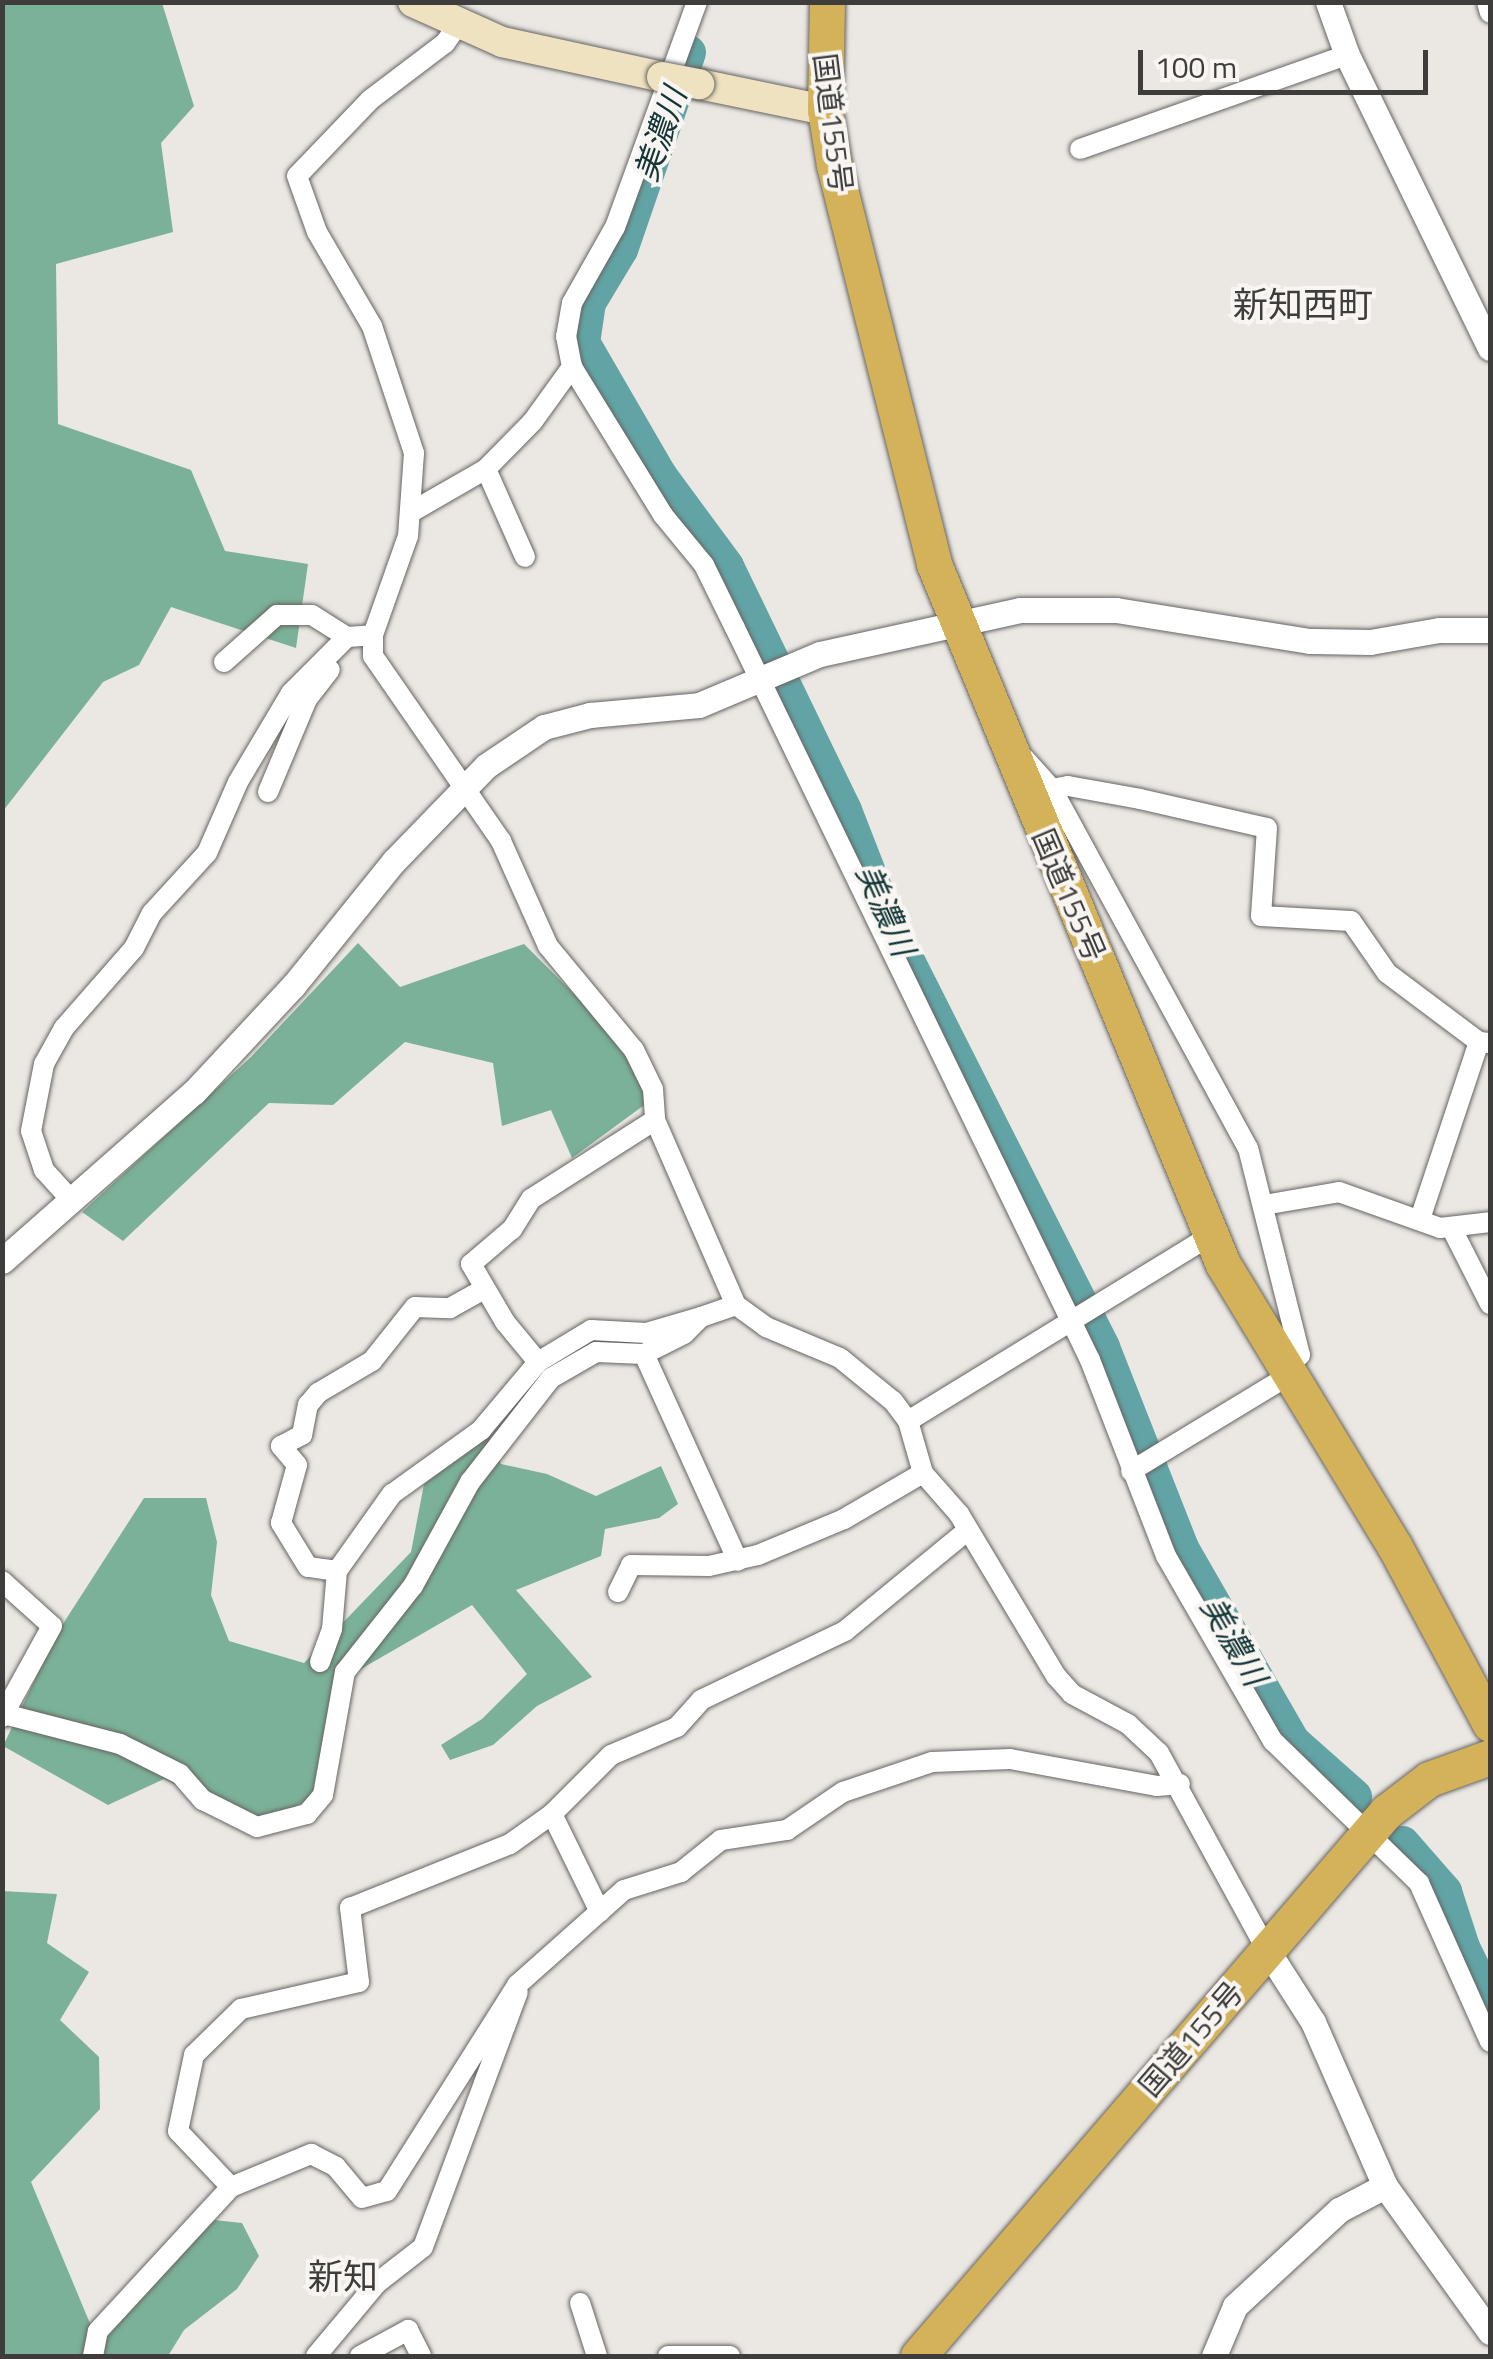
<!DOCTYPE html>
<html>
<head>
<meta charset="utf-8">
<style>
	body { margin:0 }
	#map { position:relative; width:1493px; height:2359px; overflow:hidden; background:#ebe8e4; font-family:"Titillium Web","Noto Sans JP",sans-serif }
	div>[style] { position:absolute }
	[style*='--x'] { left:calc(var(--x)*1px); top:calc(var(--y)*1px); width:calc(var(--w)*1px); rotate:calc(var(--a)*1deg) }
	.forest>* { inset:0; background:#7bb198 }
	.river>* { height:35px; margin:-17.5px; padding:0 17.5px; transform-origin:17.5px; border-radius:17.5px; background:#62a4a5 }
	.roads { filter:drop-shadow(0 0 2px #666461) drop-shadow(0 0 2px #666461) }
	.minor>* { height:20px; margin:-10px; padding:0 10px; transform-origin:10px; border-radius:10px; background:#fff }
	.tertiary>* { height:25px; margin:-12.5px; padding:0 12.5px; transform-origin:12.5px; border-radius:12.5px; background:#fff }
	.secondary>* { height:30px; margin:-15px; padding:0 15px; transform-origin:15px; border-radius:15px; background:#efe2c1 }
	.trunk>* { height:35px; margin:-17.5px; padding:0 17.5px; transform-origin:17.5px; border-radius:17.5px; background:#d4b25a }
	.bridges { filter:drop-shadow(0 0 2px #666461) drop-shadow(0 0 2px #666461) }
	.secondary-bridge>* { height:30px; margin:-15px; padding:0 15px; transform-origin:15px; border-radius:15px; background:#efe2c1 }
	span { translate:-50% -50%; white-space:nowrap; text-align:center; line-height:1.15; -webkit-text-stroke:8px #f8f5f2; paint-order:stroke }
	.street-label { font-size:30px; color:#3e3d3b }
	.water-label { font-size:32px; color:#133536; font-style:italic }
	.quarter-label { font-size:35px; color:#3e3d3b }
	.frame { position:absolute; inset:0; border:5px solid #3e3d3b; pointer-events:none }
	.scale { position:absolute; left:1138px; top:50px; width:290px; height:45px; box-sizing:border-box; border:5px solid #3e3d3b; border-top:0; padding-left:12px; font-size:30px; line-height:35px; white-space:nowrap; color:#3e3d3b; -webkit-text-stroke:8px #f8f5f2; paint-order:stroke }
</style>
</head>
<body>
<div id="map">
	<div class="forest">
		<i style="clip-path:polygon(3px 3px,162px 3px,194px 106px,161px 143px,173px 232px,56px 264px,58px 424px,191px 470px,225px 551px,308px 564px,296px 648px,171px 607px,139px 665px,103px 682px,3px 811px)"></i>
		<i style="clip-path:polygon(358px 943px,400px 987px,524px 944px,627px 1047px,647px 1103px,572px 1158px,551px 1110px,502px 1126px,493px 1063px,405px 1042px,333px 1105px,269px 1103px,123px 1241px,82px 1212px,251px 1057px)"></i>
		<i style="clip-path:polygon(489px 1436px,501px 1464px,547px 1474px,596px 1496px,661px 1466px,678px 1504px,659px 1518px,605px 1529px,601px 1556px,516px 1590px,592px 1677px,537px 1706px,493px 1745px,450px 1760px,441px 1745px,482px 1719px,527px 1674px,472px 1605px,354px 1673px,316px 1795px,260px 1826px,164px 1779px,108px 1805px,3px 1746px,59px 1630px,144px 1498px,206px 1498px,217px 1542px,211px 1595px,229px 1641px,304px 1663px,411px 1552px,424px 1484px)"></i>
		<i style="clip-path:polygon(2px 1891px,57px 1894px,47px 1943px,89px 1972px,60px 2020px,99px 2057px,100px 2109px,31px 2182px,99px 2345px,214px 2220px,242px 2223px,259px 2256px,237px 2289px,184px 2330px,168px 2356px,3px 2356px)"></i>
	</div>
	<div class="river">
		<i style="--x:688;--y:52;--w:208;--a:109"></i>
		<i style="--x:620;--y:249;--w:62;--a:121.1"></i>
		<i style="--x:588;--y:302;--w:40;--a:98.5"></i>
		<i style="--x:582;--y:342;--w:154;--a:59.9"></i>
		<i style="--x:659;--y:475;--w:113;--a:53.6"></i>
		<i style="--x:726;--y:566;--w:271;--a:64.2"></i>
		<i style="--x:844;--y:810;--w:119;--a:68.8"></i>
		<i style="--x:887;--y:921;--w:477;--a:63.2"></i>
		<i style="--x:1102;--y:1347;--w:216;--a:68.5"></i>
		<i style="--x:1181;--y:1548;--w:223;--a:60.1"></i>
		<i style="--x:1292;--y:1741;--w:83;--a:41.6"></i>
		<i style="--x:1402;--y:1843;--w:64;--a:48.8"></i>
		<i style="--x:1444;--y:1891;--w:59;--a:72.2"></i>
		<i style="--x:1462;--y:1947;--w:64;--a:63.8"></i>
	</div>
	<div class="roads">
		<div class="minor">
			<i style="--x:697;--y:2;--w:239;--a:110"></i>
			<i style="--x:615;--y:227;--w:87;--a:119.5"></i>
			<i style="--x:572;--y:303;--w:34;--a:100"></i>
			<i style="--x:566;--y:336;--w:32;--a:79"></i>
			<i style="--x:572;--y:367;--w:174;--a:58.4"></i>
			<i style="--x:663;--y:515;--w:65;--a:50.6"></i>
			<i style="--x:704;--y:565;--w:70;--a:63.8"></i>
			<i style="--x:735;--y:628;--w:814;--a:64.13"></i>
			<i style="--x:1090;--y:1360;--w:210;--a:68.8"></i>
			<i style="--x:1166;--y:1556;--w:214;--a:60"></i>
			<i style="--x:1273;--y:1741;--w:204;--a:44.2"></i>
			<i style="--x:1419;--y:1883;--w:174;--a:65.9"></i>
			<i style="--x:1487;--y:2;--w:11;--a:75"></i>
			<i style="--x:457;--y:26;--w:21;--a:125"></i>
			<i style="--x:445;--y:43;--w:94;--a:142.8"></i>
			<i style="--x:370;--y:100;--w:105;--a:133.8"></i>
			<i style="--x:297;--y:176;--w:59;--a:70.3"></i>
			<i style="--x:317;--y:232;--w:109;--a:59.7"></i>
			<i style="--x:372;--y:326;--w:134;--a:71.7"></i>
			<i style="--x:414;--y:453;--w:83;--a:94.1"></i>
			<i style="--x:408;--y:536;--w:105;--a:109.5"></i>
			<i style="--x:373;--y:635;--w:21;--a:90"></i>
			<i style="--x:373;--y:656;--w:225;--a:55.3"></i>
			<i style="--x:501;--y:841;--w:115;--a:65.9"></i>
			<i style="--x:548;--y:946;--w:135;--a:50.4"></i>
			<i style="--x:634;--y:1050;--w:43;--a:64"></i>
			<i style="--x:653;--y:1089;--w:31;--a:86"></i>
			<i style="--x:655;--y:1120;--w:202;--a:66.4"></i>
			<i style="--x:736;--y:1305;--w:37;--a:36"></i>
			<i style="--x:766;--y:1327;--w:80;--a:22.7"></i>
			<i style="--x:840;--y:1358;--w:68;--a:39.1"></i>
			<i style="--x:893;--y:1401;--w:25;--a:53"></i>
			<i style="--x:908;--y:1421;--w:54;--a:73.9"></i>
			<i style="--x:923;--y:1473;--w:55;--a:48.7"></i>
			<i style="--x:959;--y:1514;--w:189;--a:59.1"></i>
			<i style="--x:1056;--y:1676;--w:24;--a:48"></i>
			<i style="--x:1072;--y:1694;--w:64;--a:28.2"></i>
			<i style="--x:1128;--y:1724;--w:42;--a:43.1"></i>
			<i style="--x:1159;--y:1753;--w:225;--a:61.3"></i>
			<i style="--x:1080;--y:149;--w:283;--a:-19.4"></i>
			<i style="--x:486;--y:469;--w:96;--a:66.1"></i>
			<i style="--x:413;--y:511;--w:84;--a:-29.9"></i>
			<i style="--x:486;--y:469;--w:67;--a:-45.6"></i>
			<i style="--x:533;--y:421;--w:67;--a:-54.2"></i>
			<i style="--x:224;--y:662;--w:71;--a:-41.6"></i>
			<i style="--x:277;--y:615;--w:35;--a:0"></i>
			<i style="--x:312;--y:615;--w:41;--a:32.2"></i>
			<i style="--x:1024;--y:758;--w:42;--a:47.9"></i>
			<i style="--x:1052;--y:789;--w:409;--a:61.4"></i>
			<i style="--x:1248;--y:1148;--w:213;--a:75.9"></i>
			<i style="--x:1300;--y:1355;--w:23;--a:139"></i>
			<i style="--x:1052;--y:789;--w:16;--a:-11"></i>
			<i style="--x:1068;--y:786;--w:73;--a:10.2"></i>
			<i style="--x:1140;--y:799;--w:130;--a:12.9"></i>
			<i style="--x:1267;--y:828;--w:88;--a:93.9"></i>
			<i style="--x:1261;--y:916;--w:90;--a:3.2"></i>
			<i style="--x:1351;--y:921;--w:63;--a:55.3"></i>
			<i style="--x:1387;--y:973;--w:115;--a:36.9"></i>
			<i style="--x:268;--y:792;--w:101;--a:-67.2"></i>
			<i style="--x:307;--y:699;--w:37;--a:-52"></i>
			<i style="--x:655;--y:1120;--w:147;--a:147.5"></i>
			<i style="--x:531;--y:1199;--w:36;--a:122"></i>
			<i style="--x:512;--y:1229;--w:54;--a:139.5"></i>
			<i style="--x:471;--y:1264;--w:67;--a:59.6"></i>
			<i style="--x:505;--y:1322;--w:52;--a:50.5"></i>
			<i style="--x:538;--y:1362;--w:62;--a:-31.1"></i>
			<i style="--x:591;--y:1330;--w:55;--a:3.1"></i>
			<i style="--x:646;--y:1333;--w:57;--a:-16.2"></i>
			<i style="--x:72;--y:1201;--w:42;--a:-132.1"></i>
			<i style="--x:44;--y:1170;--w:41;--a:-108.4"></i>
			<i style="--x:31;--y:1131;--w:68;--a:-79"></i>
			<i style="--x:44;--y:1064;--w:41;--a:-60.9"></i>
			<i style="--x:64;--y:1028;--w:106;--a:-48.8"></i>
			<i style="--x:134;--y:948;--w:39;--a:-63"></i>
			<i style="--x:152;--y:913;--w:81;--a:-47.5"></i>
			<i style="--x:207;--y:853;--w:77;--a:-66.4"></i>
			<i style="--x:238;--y:782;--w:104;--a:-59.2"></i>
			<i style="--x:291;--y:693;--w:79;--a:-45"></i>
			<i style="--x:347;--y:637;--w:26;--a:-4"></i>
			<i style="--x:1264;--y:1205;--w:76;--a:-9.8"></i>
			<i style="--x:1339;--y:1192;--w:107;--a:19.6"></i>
			<i style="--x:1440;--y:1228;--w:50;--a:-6.8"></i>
			<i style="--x:1420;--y:1219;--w:187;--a:-71.6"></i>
			<i style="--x:1479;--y:1042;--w:10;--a:6"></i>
			<i style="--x:1452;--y:1229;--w:84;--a:63.1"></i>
			<i style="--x:644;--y:1354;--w:227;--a:65.6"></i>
			<i style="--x:908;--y:1421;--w:356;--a:-31.5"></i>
			<i style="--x:1131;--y:1471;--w:184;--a:-31.2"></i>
			<i style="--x:337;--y:1571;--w:29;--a:-172"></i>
			<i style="--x:308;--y:1567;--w:52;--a:-121.5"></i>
			<i style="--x:281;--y:1523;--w:60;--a:-74.6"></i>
			<i style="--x:297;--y:1465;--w:25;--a:-130"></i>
			<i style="--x:281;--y:1446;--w:24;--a:-28"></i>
			<i style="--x:302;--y:1435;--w:31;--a:-79"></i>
			<i style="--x:308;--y:1405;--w:16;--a:-50"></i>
			<i style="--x:318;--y:1393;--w:63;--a:-30.7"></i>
			<i style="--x:372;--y:1361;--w:69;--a:-51.5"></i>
			<i style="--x:415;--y:1307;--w:35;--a:2"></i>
			<i style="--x:450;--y:1308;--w:38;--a:-29"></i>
			<i style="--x:2;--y:1581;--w:67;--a:42"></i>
			<i style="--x:52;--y:1626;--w:104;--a:118.8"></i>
			<i style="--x:618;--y:1592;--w:30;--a:-64"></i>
			<i style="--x:631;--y:1565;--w:78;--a:0.7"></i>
			<i style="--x:709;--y:1566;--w:50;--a:-12.7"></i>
			<i style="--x:758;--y:1555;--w:93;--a:-22.7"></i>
			<i style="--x:844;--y:1519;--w:91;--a:-30.2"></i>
			<i style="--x:320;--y:1662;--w:35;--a:-70"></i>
			<i style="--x:332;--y:1629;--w:58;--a:-85.1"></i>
			<i style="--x:337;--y:1571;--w:95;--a:-54.5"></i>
			<i style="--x:392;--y:1494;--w:110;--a:-35.7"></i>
			<i style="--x:481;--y:1430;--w:89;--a:-50"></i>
			<i style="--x:4;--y:1714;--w:120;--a:14.5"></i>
			<i style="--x:120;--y:1744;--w:67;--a:26.6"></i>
			<i style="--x:180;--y:1774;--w:35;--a:49"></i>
			<i style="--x:203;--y:1800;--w:60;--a:26.6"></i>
			<i style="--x:257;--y:1827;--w:52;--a:-14.6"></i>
			<i style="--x:307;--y:1814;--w:25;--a:-50"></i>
			<i style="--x:323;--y:1795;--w:125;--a:-79.9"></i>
			<i style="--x:345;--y:1672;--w:110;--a:-51.7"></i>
			<i style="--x:413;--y:1586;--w:119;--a:-61.3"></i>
			<i style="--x:470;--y:1482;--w:132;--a:-52.1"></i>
			<i style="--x:551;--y:1378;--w:52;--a:-30"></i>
			<i style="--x:596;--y:1352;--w:48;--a:2.4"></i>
			<i style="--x:644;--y:1354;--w:45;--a:-26.6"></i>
			<i style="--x:684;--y:1334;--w:24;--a:-45"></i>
			<i style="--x:701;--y:1317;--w:37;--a:-19"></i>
			<i style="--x:552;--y:1814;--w:109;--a:63.9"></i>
			<i style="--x:231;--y:2187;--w:77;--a:-133.4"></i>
			<i style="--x:178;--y:2131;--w:78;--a:-78.1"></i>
			<i style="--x:194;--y:2055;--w:66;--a:-44.4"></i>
			<i style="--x:241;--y:2009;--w:121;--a:-12.9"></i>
			<i style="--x:359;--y:1982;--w:75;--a:-96.9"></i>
			<i style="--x:350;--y:1908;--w:172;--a:-21.8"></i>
			<i style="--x:510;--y:1844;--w:52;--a:-35.5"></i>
			<i style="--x:552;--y:1814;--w:83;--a:-45"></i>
			<i style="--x:611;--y:1755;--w:72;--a:-23"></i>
			<i style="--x:677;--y:1727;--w:36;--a:-48"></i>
			<i style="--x:701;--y:1700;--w:160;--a:-25.6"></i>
			<i style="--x:845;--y:1631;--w:159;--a:-39.4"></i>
			<i style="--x:580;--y:2303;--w:56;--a:72.2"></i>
			<i style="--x:93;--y:2356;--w:25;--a:-79"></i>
			<i style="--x:98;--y:2331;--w:196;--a:-47.3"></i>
			<i style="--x:231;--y:2187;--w:87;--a:-22.4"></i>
			<i style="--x:311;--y:2154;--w:28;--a:27"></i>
			<i style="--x:336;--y:2167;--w:40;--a:50"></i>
			<i style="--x:362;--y:2198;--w:26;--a:-16"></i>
			<i style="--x:387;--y:2191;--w:244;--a:-57.7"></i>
			<i style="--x:517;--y:1985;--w:143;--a:-41.6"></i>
			<i style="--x:624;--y:1890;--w:60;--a:-17.5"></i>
			<i style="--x:681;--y:1872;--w:51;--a:-38.7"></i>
			<i style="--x:721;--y:1840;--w:67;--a:-8.6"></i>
			<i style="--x:787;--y:1830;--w:68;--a:-34.2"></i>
			<i style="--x:843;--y:1792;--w:94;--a:-18.6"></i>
			<i style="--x:932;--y:1762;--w:78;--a:-2.2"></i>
			<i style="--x:1010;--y:1759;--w:149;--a:10.4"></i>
			<i style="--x:1157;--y:1786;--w:23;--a:-5"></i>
			<i style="--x:316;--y:2356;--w:95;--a:-50.1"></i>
			<i style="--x:377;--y:2283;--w:58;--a:-38"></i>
			<i style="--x:423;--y:2247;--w:272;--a:-69.6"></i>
			<i style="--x:360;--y:2356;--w:55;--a:-28.4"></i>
			<i style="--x:408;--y:2330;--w:29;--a:63"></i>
			<i style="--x:668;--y:2356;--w:62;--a:0"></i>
		</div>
		<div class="tertiary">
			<i style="--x:1328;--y:2;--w:56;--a:70.3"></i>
			<i style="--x:1347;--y:55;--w:326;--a:64"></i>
			<i style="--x:2;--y:1261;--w:256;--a:-41.4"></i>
			<i style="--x:194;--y:1092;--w:145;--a:-47"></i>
			<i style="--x:293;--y:986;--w:161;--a:-51.1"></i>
			<i style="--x:394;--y:861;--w:132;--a:-45.9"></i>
			<i style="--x:486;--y:766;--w:70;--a:-33.9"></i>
			<i style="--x:544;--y:727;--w:48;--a:-14.6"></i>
			<i style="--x:590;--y:715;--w:109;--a:-5.2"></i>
			<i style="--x:699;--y:705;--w:131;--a:-22.9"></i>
			<i style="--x:820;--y:654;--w:205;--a:-12.4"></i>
			<i style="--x:1020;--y:610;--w:96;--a:0"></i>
			<i style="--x:1116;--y:610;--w:196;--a:9.1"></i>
			<i style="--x:1310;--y:641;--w:60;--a:1"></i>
			<i style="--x:1370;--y:642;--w:70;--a:-9.9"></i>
			<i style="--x:1439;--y:630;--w:51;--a:0"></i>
			<i style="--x:1267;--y:1950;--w:85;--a:57.4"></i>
			<i style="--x:1313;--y:2022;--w:179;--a:66.3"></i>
			<i style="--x:1385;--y:2186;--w:180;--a:54.3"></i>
			<i style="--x:1214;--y:2356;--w:54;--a:-67.2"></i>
			<i style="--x:1235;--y:2306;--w:142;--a:-42.7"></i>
			<i style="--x:1339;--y:2210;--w:52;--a:-27.6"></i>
		</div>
		<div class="secondary">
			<i style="--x:413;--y:2;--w:98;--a:24.2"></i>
			<i style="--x:502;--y:42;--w:164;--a:12.3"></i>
			<i style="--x:699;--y:84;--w:129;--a:11.7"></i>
		</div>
		<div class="trunk">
			<i style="--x:827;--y:2;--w:108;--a:91.1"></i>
			<i style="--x:825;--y:110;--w:56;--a:80.7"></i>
			<i style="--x:834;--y:165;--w:411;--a:75.9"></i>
			<i style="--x:934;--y:564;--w:757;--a:67.57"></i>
			<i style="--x:1223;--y:1264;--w:329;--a:58.7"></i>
			<i style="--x:1394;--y:1545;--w:203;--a:61.8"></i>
			<i style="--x:918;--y:2356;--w:718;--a:-49.29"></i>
			<i style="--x:1386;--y:1812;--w:54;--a:-37.5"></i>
			<i style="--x:1429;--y:1779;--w:65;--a:-19.8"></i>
		</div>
	</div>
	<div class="bridges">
		<div class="secondary-bridge">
			<i style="--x:662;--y:77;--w:38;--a:11"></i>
		</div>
	</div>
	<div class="street-label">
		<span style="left:833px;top:123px;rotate:83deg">国道155号</span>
		<span style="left:1069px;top:895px;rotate:67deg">国道155号</span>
		<span style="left:1191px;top:2039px;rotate:-49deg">国道155号</span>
	</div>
	<div class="water-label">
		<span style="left:660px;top:134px;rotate:-71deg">美濃川</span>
		<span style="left:886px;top:910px;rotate:66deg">美濃川</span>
		<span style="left:1234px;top:1641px;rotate:60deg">美濃川</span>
	</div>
	<div class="quarter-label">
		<span style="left:1303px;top:304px">新知西町</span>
		<span style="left:343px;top:2276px">新知</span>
	</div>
	<div class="frame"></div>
	<div class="scale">100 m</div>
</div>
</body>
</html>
